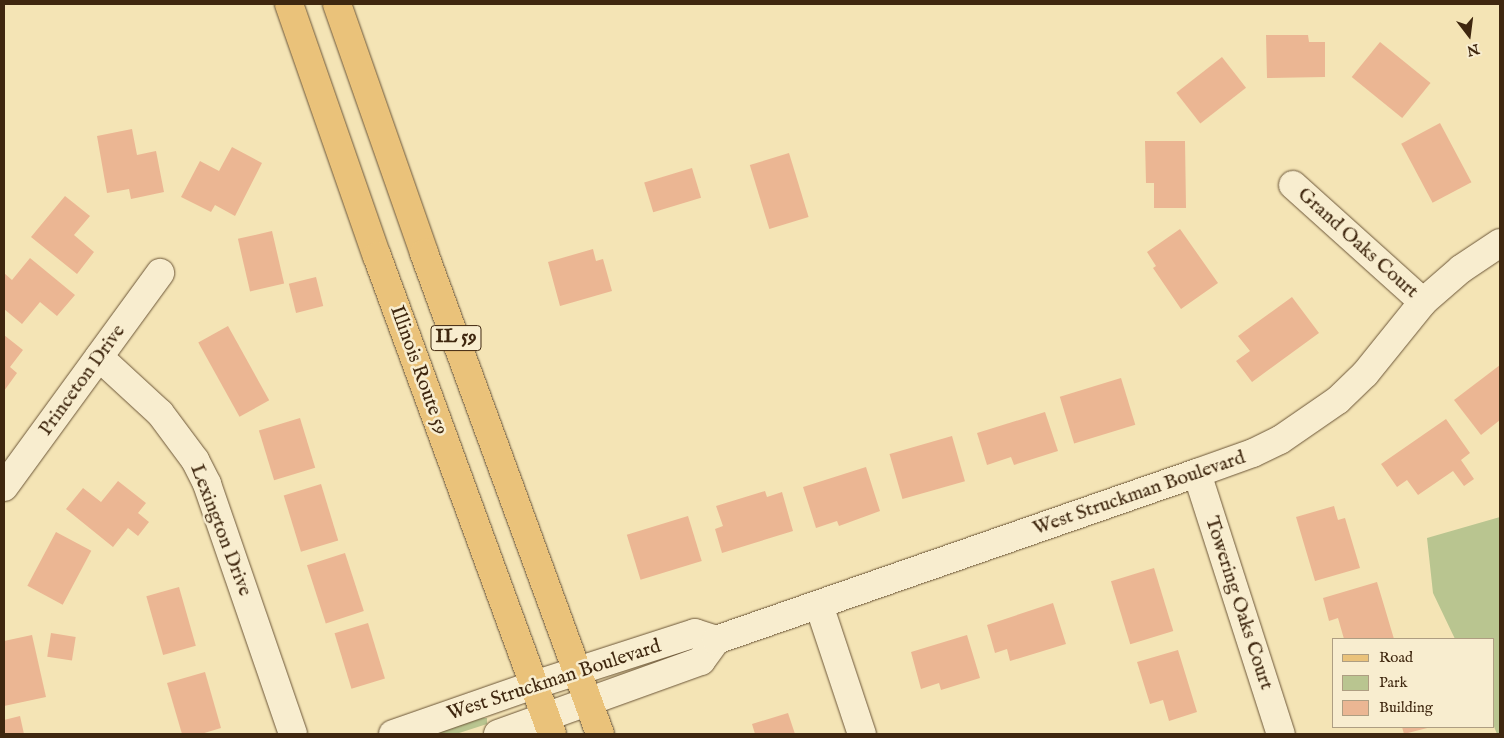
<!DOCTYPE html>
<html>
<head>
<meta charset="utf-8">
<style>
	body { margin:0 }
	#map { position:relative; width:1504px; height:738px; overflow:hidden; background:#f4e4b5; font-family:"IM FELL English",serif }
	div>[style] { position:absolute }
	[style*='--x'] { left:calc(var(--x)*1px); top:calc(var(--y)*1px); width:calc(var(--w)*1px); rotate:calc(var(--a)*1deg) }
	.green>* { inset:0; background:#b9c590 }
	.building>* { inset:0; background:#ebb693; transform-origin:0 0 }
	.roads { filter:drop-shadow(0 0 1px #6c5638) drop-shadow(0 0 1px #6c5638) }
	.minor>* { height:28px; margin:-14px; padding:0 14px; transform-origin:14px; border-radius:14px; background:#f8edcf }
	.major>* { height:28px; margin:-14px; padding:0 14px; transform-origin:14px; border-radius:14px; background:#eac27a }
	span { translate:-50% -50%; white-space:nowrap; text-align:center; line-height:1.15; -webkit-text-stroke:5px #f8edcf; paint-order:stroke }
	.shield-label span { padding:1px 4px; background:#f8edcf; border:1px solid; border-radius:4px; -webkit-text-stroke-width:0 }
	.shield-label { font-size:19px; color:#3f270f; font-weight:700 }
	.street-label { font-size:20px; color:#3f270f }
	.frame { position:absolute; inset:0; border:5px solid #3f270f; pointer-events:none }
	.legend { position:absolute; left:1332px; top:638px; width:162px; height:90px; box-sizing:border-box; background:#f8edcf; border:1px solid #ae9e82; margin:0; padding:6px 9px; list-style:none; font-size:15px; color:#3f270f }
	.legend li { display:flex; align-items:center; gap:10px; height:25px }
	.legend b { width:25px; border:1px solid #ae9e82 }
	.north { position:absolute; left:1444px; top:10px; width:50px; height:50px; -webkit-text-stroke:4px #f8edcf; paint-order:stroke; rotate:165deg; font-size:14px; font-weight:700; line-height:20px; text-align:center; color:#3f270f }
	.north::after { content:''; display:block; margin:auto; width:18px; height:22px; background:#3f270f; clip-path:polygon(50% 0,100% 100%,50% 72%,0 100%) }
</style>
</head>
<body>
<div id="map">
	<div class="green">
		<i style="clip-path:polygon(1500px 517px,1500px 734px,1497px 734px,1493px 724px,1493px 639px,1455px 639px,1433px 593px,1427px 538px)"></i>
		<i style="clip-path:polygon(482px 718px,487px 718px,487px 724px,456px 734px,434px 734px)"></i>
	</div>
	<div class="building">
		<i style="clip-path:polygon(1266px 35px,1308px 35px,1309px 42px,1325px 42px,1325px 77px,1267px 78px)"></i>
		<i style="left:1380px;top:42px;width:65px;height:45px;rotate:39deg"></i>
		<i style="left:1222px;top:57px;width:39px;height:58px;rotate:52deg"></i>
		<i style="left:1440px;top:123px;width:67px;height:44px;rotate:62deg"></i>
		<i style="clip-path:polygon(132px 129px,137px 155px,156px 151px,164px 192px,131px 199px,129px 189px,107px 193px,97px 136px)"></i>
		<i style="clip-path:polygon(1145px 141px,1185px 141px,1186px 208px,1154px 208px,1154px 183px,1146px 183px)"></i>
		<i style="clip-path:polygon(232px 147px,262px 163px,235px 216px,215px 205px,211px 212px,181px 197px,200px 161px,219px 171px)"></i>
		<i style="left:789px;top:153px;width:67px;height:41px;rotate:73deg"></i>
		<i style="left:692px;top:168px;width:31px;height:50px;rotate:73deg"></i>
		<i style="clip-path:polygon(65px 196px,90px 216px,74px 235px,94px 252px,77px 274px,31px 237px)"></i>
		<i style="clip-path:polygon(1180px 229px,1218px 283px,1181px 309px,1153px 268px,1156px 266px,1147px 252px)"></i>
		<i style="left:272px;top:231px;width:54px;height:35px;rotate:77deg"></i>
		<i style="clip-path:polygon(593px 249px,596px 261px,603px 259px,612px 291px,560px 306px,548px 262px)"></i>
		<i style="clip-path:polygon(30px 258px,75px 295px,57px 316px,40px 302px,22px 324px,4px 309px,4px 273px,12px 280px)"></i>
		<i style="left:316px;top:277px;width:30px;height:28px;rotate:76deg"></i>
		<i style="clip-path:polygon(1292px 297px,1319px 333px,1252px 382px,1236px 361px,1250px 351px,1238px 336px)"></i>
		<i style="left:228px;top:326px;width:85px;height:34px;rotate:61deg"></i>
		<i style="clip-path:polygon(4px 335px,23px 350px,10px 367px,17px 373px,4px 391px)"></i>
		<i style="clip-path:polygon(1500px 365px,1500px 420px,1481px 435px,1454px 400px)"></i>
		<i style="left:1121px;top:378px;width:49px;height:64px;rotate:73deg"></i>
		<i style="clip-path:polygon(1045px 412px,1058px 451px,1014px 465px,1011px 457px,987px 465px,977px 433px)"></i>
		<i style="left:300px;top:418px;width:52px;height:43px;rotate:73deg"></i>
		<i style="clip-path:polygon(1446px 419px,1470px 453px,1461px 460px,1474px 479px,1464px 486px,1453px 471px,1418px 495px,1407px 480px,1397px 487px,1381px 464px)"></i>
		<i style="left:952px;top:436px;width:47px;height:65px;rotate:74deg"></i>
		<i style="clip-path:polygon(866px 467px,880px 511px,839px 526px,837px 521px,816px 528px,803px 487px)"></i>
		<i style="clip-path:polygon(118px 481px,146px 503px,138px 513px,149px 522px,138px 536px,128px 528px,113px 547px,66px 509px,83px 488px,101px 502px)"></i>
		<i style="left:321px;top:484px;width:59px;height:39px;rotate:73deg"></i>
		<i style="clip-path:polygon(765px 491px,767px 497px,782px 492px,793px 531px,722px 553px,715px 529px,723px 526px,716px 506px)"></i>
		<i style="clip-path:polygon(1334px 506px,1338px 520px,1345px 518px,1360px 568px,1315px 581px,1296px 517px)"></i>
		<i style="left:688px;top:516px;width:47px;height:64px;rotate:73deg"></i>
		<i style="left:56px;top:532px;width:40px;height:61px;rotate:28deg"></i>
		<i style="left:345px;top:553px;width:61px;height:40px;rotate:72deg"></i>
		<i style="left:1154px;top:568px;width:66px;height:45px;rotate:73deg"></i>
		<i style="clip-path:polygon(1377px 582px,1394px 639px,1344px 639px,1338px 618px,1329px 621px,1323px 598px)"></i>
		<i style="left:179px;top:587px;width:61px;height:34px;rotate:74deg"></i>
		<i style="clip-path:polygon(1053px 603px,1066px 644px,1010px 661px,1007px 649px,995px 653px,987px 625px)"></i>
		<i style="left:368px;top:623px;width:58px;height:35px;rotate:73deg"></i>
		<i style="left:51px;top:633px;width:25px;height:24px;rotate:9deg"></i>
		<i style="clip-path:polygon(32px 635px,46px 697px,4px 706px,4px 641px)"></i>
		<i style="clip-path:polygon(967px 635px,980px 678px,941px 690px,939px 683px,921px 689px,911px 652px)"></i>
		<i style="clip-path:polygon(1178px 650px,1197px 712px,1169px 721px,1163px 700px,1150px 704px,1137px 662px)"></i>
		<i style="clip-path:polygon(205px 672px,221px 728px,201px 734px,182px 734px,167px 683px)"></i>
		<i style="clip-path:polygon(788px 713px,795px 734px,755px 734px,752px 724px)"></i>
		<i style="clip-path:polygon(20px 716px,24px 734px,4px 734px,4px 720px)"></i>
		<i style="clip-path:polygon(1402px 727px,1431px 727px,1404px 734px)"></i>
	</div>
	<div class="roads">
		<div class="minor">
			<i style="--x:1293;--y:185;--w:175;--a:42"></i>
			<i style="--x:99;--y:357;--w:83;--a:42.6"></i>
			<i style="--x:160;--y:413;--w:59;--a:53.3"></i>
			<i style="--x:195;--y:460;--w:27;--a:63"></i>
			<i style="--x:207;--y:484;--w:264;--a:71"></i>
			<i style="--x:1197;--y:473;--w:274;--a:72.2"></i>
			<i style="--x:4;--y:487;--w:265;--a:-53.9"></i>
			<i style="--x:819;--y:605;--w:136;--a:71.6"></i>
			<i style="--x:393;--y:734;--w:149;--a:-19.2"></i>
			<i style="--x:534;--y:685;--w:169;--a:-17.9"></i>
			<i style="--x:695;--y:633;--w:22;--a:18"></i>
			<i style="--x:498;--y:734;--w:216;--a:-19.8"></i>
			<i style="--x:701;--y:661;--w:26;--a:-54"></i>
			<i style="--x:716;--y:640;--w:509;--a:-19.15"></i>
			<i style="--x:1197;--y:473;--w:59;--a:-19.7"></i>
			<i style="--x:1253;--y:453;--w:30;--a:-26"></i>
			<i style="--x:1280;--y:440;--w:70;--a:-34.6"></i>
			<i style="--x:1338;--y:400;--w:37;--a:-44"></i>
			<i style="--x:1365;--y:374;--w:92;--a:-51.1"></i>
			<i style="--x:1423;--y:302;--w:50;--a:-41"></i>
			<i style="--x:1461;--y:269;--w:47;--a:-33.7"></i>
		</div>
		<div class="major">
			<i style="--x:289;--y:4;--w:267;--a:70.8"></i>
			<i style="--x:377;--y:256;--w:509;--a:69.89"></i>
			<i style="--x:337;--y:4;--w:264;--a:70.7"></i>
			<i style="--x:424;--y:253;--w:512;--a:69.9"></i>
		</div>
	</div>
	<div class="shield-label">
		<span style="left:456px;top:338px">IL 59</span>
	</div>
	<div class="street-label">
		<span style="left:1358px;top:243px;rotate:42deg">Grand Oaks Court</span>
		<span style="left:419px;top:370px;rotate:70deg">Illinois Route 59</span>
		<span style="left:82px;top:380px;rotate:-54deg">Princeton Drive</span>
		<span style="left:1139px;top:493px;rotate:-19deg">West Struckman Boulevard</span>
		<span style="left:221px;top:530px;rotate:69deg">Lexington Drive</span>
		<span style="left:1239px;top:603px;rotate:72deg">Towering Oaks Court</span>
		<span style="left:554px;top:680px;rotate:-18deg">West Struckman Boulevard</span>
	</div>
	<div class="frame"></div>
	<ul class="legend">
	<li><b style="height:6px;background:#eac27a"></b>Road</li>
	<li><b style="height:14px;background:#b9c590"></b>Park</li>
	<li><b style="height:14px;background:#ebb693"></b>Building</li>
	</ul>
	<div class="north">N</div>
</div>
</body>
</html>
